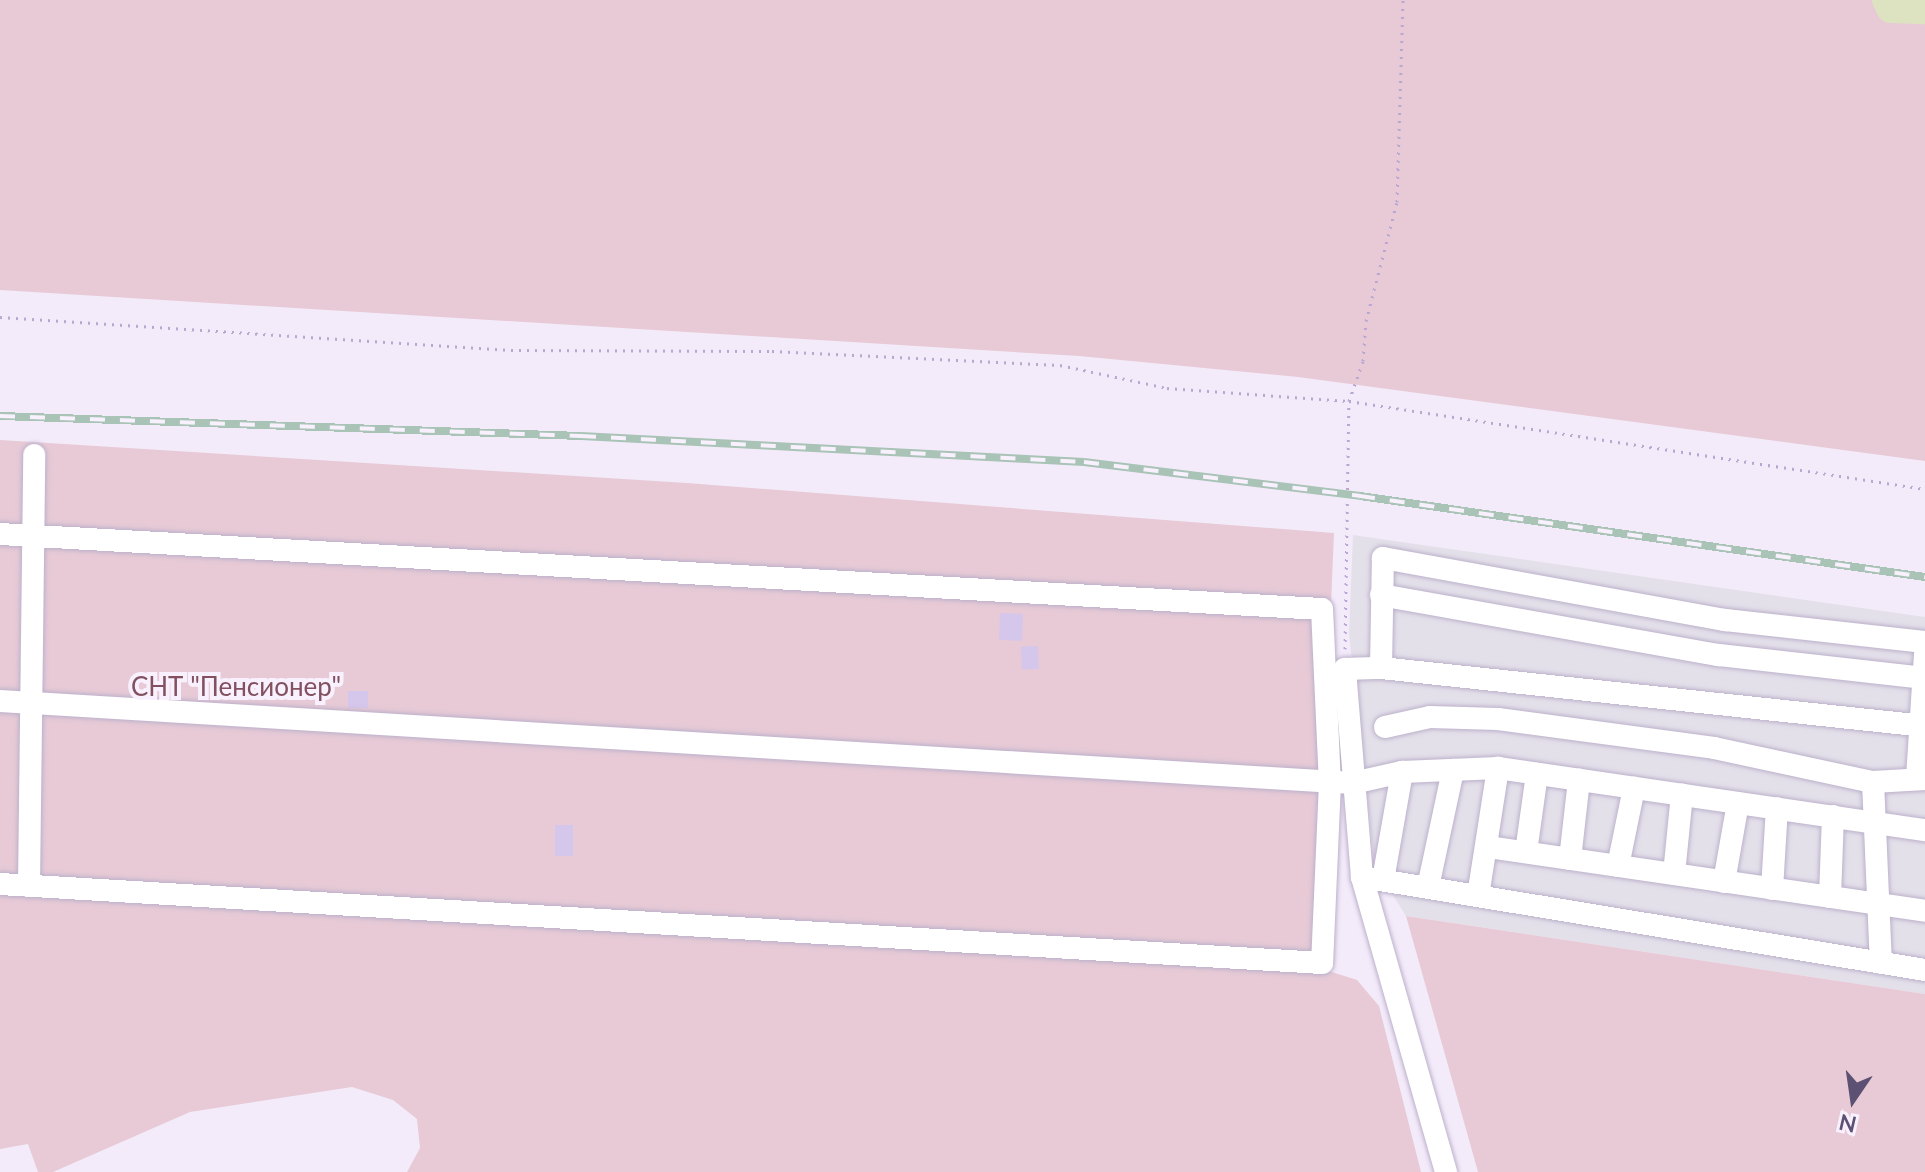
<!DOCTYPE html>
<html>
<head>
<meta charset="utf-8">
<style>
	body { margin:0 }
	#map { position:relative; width:1925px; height:1172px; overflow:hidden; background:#f4ebfa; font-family:Lato,sans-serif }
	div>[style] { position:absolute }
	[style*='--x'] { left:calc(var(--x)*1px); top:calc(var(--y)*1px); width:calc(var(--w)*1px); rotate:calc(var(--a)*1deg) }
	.industrial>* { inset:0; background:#e4e0ea }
	.green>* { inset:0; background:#e7cad6 }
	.river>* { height:30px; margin:-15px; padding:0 15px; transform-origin:15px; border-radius:15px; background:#dde2c1 }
	.building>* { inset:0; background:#d5c6ec; transform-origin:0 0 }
	.path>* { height:3px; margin-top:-1.5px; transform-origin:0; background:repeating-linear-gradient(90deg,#b8a8d1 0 2px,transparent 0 8px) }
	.roads { filter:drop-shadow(0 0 2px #bcb1cb) drop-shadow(0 0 2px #bcb1cb) }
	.minor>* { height:22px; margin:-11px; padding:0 11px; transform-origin:11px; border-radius:11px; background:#fff }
	.rail>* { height:8px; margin-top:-4px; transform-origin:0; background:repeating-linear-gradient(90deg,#f8f1fd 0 15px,#a9c3b7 0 30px); box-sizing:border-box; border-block:2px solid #a9c3b7 }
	span { translate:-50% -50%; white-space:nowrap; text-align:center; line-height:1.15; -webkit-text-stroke:8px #f8f1fd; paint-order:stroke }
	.park-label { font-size:26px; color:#82505f }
	.north { position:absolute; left:1813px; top:1060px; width:80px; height:80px; -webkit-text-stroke:6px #f8f1fd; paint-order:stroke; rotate:193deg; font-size:22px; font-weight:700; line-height:32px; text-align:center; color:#5c5172 }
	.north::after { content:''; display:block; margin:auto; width:28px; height:36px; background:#5c5172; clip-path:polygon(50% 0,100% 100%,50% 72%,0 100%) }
</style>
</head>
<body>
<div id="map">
	<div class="industrial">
		<i style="clip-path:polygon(1353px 535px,1925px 617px,1925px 994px,1406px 916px,1375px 867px,1349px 634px)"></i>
	</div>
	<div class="green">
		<i style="clip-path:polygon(0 0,1925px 0,1925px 461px,1298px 377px,1079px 356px,0 290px)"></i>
		<i style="clip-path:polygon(0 440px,687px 483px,1334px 533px,1316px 967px,1357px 980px,1379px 1006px,1421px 1172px,407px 1172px,420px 1148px,417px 1119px,393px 1100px,352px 1087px,190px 1112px,53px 1172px,38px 1172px,28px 1144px,0 1149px)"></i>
		<i style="clip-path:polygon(1406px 916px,1925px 994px,1925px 1172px,1478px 1172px)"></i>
	</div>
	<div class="river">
		<i style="--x:1887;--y:0;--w:9;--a:63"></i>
		<i style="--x:1891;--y:8;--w:34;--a:2"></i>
	</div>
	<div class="building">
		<i style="left:1000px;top:613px;width:23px;height:27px;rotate:2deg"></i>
		<i style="left:1038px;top:646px;width:23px;height:17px;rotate:88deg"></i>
		<i style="left:348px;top:691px;width:20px;height:17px"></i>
		<i style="left:555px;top:825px;width:18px;height:31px"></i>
	</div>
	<div class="path">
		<i style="--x:0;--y:317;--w:512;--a:3.69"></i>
		<i style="--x:511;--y:350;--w:261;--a:0.2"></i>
		<i style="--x:772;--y:351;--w:288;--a:2.8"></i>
		<i style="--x:1060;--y:365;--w:109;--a:12.1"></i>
		<i style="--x:1167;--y:388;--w:182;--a:4.1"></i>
		<i style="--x:1349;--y:401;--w:583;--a:8.69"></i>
		<i style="--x:1345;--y:649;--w:248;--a:-89.1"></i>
		<i style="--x:1349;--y:401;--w:42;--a:-70.7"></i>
		<i style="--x:1363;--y:361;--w:40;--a:-85.7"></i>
		<i style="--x:1366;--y:321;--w:123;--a:-75.4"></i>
		<i style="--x:1397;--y:202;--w:202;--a:-88.3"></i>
	</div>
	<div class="roads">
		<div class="minor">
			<i style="--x:0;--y:534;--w:1324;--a:3.25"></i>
			<i style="--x:1322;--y:609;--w:173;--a:87.4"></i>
			<i style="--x:1330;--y:782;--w:181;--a:92.5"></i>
			<i style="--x:1322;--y:963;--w:1324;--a:-176.58"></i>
			<i style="--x:1381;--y:595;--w:343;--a:10.1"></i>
			<i style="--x:1719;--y:655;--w:207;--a:6.4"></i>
			<i style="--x:1381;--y:668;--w:110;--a:-89"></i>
			<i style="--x:1383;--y:558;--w:348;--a:10.3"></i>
			<i style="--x:1725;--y:620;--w:201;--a:6.3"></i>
			<i style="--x:0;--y:701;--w:1355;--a:3.47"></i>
			<i style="--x:1353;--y:783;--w:50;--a:-12.7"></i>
			<i style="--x:1402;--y:772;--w:96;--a:-2.4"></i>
			<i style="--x:1498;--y:768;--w:431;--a:8.3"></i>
			<i style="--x:1385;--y:727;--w:46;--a:-12.5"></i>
			<i style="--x:1430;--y:717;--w:68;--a:1.7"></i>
			<i style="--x:1498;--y:719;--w:218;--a:7.6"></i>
			<i style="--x:1714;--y:748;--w:163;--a:12.1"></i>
			<i style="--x:1873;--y:782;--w:52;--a:-3.3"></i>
			<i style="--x:1917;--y:778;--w:125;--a:-86.3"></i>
			<i style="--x:1873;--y:782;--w:181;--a:87.5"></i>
			<i style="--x:1488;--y:847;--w:442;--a:8.3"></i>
			<i style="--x:1526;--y:852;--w:79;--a:-82"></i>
			<i style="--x:1570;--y:859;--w:80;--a:-83.5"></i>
			<i style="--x:1618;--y:866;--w:80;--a:-78.4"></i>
			<i style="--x:1674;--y:874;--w:80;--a:-84.3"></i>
			<i style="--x:1362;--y:877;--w:571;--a:9.38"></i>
			<i style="--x:1383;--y:880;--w:110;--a:-80"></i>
			<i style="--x:1724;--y:882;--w:80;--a:-80"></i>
			<i style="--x:29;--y:886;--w:431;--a:-89.3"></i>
			<i style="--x:1428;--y:887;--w:120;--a:-77.9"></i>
			<i style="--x:1772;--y:889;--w:81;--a:-86.5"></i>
			<i style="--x:1478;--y:896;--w:130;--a:-81.1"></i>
			<i style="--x:1830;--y:897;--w:81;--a:-87.9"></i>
			<i style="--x:1446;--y:1172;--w:307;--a:-105.9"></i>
			<i style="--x:1362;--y:877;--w:209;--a:-94.7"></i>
			<i style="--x:1345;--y:669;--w:36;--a:-2"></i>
			<i style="--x:1381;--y:668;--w:547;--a:6.09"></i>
		</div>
	</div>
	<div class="rail">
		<i style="--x:0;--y:416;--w:581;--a:1.97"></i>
		<i style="--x:581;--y:436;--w:504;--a:2.96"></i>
		<i style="--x:1084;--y:462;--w:278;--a:7"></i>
		<i style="--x:1360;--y:496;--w:571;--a:8.16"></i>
	</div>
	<div class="park-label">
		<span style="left:236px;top:687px">СНТ "Пенсионер"</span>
	</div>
	<div class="north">N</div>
</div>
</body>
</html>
